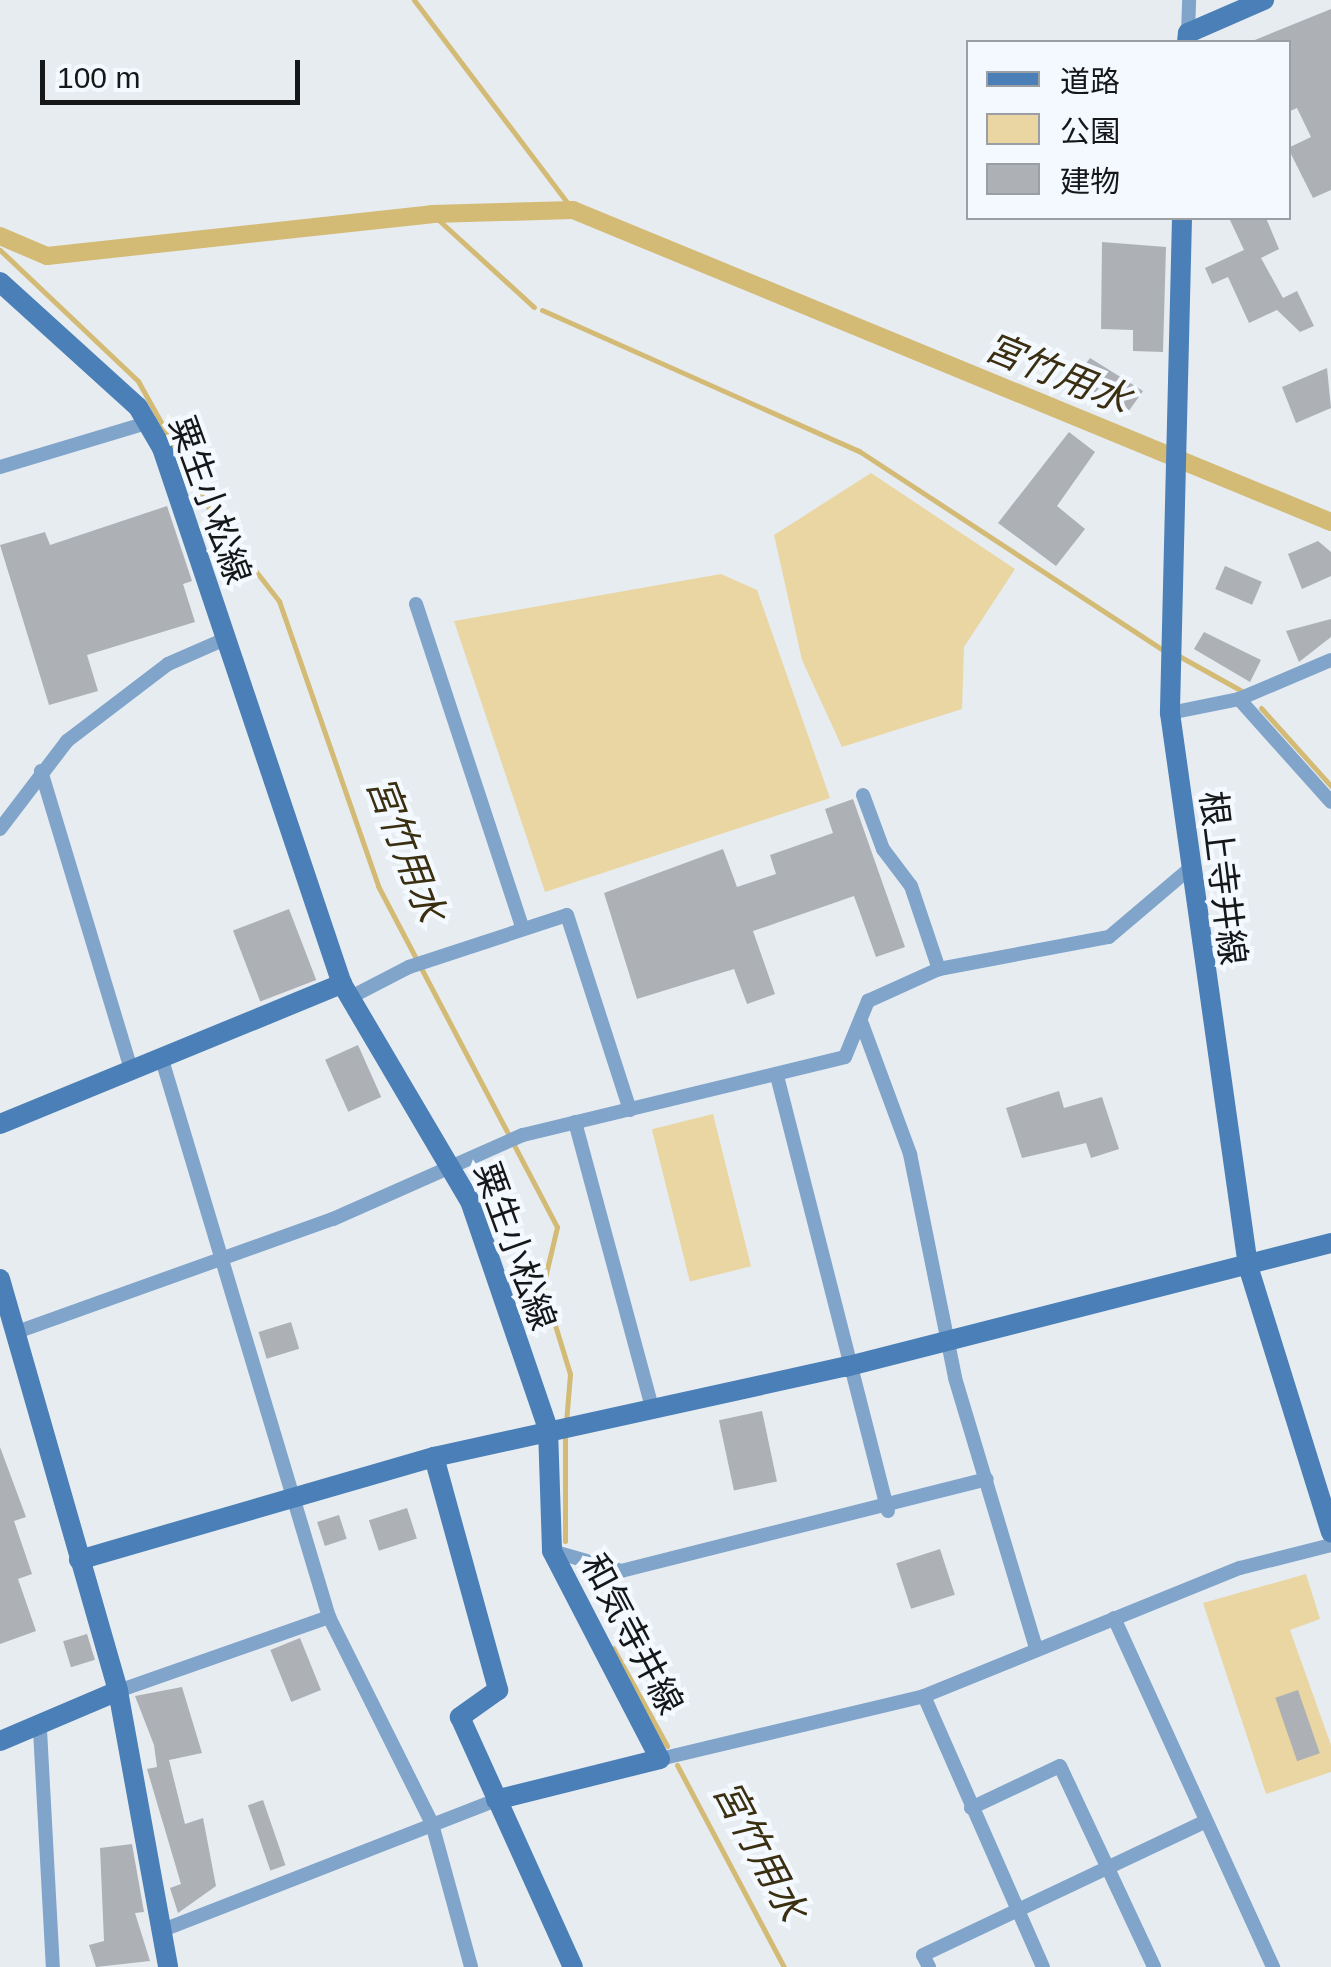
<!DOCTYPE html>
<html>
<head>
<meta charset="utf-8">
<style>
	body { margin:0 }
	#map { position:relative; width:1331px; height:1967px; overflow:hidden; background:#e7ecf1; font-family:Arial,"Noto Sans JP",sans-serif }
	div>[style] { position:absolute }
	[style*='--x'] { left:calc(var(--x)*1px); top:calc(var(--y)*1px); width:calc(var(--w)*1px); rotate:calc(var(--a)*1deg) }
	.green>* { inset:0; background:#e9d6a3; transform-origin:0 0 }
	.stream>* { height:5px; margin:-2.5px; padding:0 2.5px; transform-origin:2.5px; border-radius:2.5px; background:#d3ba75 }
	.canal>* { height:18px; margin:-9px; padding:0 9px; transform-origin:9px; border-radius:9px; background:#d3ba75 }
	.building>* { inset:0; background:#adb1b6; transform-origin:0 0 }
	.street>* { height:14px; margin:-7px; padding:0 7px; transform-origin:7px; border-radius:7px; background:#80a4ca }
	.secondary>* { height:20px; margin:-10px; padding:0 10px; transform-origin:10px; border-radius:10px; background:#4a7fb7 }
	span { translate:-50% -50%; white-space:nowrap; text-align:center; line-height:1.15; -webkit-text-stroke:9px #f4f9ff; paint-order:stroke }
	.street-label { font-size:35px; color:#151719 }
	.water-label { font-size:38px; color:#3a2f10; font-style:italic }
	.legend { position:absolute; left:966px; top:40px; width:325px; height:180px; box-sizing:border-box; background:#f4f9ff; border:2px solid #9b9fa3; margin:0; padding:12px 18px; list-style:none; font-size:30px; color:#151719 }
	.legend li { display:flex; align-items:center; gap:20px; height:50px }
	.legend b { width:50px; border:2px solid #9b9fa3 }
	.scale { position:absolute; left:40px; top:60px; width:260px; height:45px; box-sizing:border-box; border:5px solid #151719; border-top:0; padding-left:12px; font-size:30px; line-height:35px; white-space:nowrap; color:#151719; -webkit-text-stroke:8px #f4f9ff; paint-order:stroke }
</style>
</head>
<body>
<div id="map">
	<div class="green">
		<i style="clip-path:polygon(871px 473px,1015px 569px,964px 647px,962px 709px,842px 747px,802px 660px,774px 535px)"></i>
		<i style="clip-path:polygon(721px 574px,757px 590px,830px 798px,545px 892px,454px 621px)"></i>
		<i style="left:713px;top:1114px;width:157px;height:63px;rotate:76deg"></i>
		<i style="clip-path:polygon(1306px 1574px,1320px 1619px,1290px 1630px,1331px 1745px,1331px 1772px,1266px 1794px,1203px 1603px)"></i>
	</div>
	<div class="stream">
		<i style="--x:414;--y:0;--w:263;--a:52.9"></i>
		<i style="--x:432;--y:214;--w:138;--a:42.4"></i>
		<i style="--x:0;--y:250;--w:190;--a:43.5"></i>
		<i style="--x:138;--y:381;--w:154;--a:60.9"></i>
		<i style="--x:213;--y:516;--w:108;--a:52.2"></i>
		<i style="--x:279;--y:601;--w:302;--a:70.8"></i>
		<i style="--x:378;--y:886;--w:385;--a:62.3"></i>
		<i style="--x:557;--y:1227;--w:61;--a:103.3"></i>
		<i style="--x:543;--y:1286;--w:92;--a:72.9"></i>
		<i style="--x:570;--y:1374;--w:49;--a:94.7"></i>
		<i style="--x:542;--y:310;--w:347;--a:24"></i>
		<i style="--x:859;--y:451;--w:369;--a:33.2"></i>
		<i style="--x:1179;--y:656;--w:72;--a:29.1"></i>
		<i style="--x:1261;--y:708;--w:105;--a:48.1"></i>
		<i style="--x:565;--y:1541;--w:107;--a:-90"></i>
		<i style="--x:613;--y:1648;--w:112;--a:61.1"></i>
		<i style="--x:677;--y:1765;--w:229;--a:62.1"></i>
	</div>
	<div class="canal">
		<i style="--x:0;--y:236;--w:51;--a:23.1"></i>
		<i style="--x:47;--y:256;--w:387;--a:-6.2"></i>
		<i style="--x:432;--y:214;--w:141;--a:-1.6"></i>
		<i style="--x:573;--y:210;--w:820;--a:22.37"></i>
	</div>
	<div class="building">
		<i style="clip-path:polygon(1331px 9px,1331px 190px,1313px 198px,1288px 148px,1311px 137px,1297px 108px,1288px 112px,1288px 42px,1250px 42px)"></i>
		<i style="clip-path:polygon(1229px 218px,1266px 218px,1279px 249px,1261px 258px,1283px 298px,1297px 291px,1314px 326px,1300px 332px,1277px 310px,1249px 323px,1228px 277px,1212px 284px,1205px 268px,1244px 250px)"></i>
		<i style="clip-path:polygon(1102px 242px,1166px 247px,1163px 352px,1133px 351px,1133px 330px,1101px 329px)"></i>
		<i style="clip-path:polygon(1090px 358px,1143px 391px,1128px 412px,1099px 388px,1090px 399px,1071px 384px)"></i>
		<i style="clip-path:polygon(1327px 368px,1331px 408px,1296px 423px,1282px 387px)"></i>
		<i style="clip-path:polygon(1069px 432px,1095px 452px,1057px 506px,1085px 529px,1056px 566px,998px 523px)"></i>
		<i style="clip-path:polygon(167px 506px,192px 581px,183px 584px,195px 622px,87px 655px,98px 691px,49px 705px,0 545px,45px 532px,50px 545px)"></i>
		<i style="clip-path:polygon(1318px 541px,1331px 552px,1331px 576px,1302px 589px,1288px 554px)"></i>
		<i style="left:1225px;top:566px;width:40px;height:25px;rotate:23deg"></i>
		<i style="clip-path:polygon(1331px 619px,1331px 637px,1299px 662px,1286px 631px)"></i>
		<i style="clip-path:polygon(1204px 632px,1261px 660px,1250px 682px,1194px 649px)"></i>
		<i style="clip-path:polygon(853px 799px,905px 947px,876px 957px,854px 896px,753px 931px,775px 994px,747px 1004px,734px 969px,637px 999px,604px 893px,723px 849px,737px 887px,776px 874px,770px 855px,833px 833px,825px 809px)"></i>
		<i style="left:289px;top:909px;width:76px;height:60px;rotate:69deg"></i>
		<i style="left:358px;top:1045px;width:57px;height:36px;rotate:66deg"></i>
		<i style="clip-path:polygon(1059px 1091px,1064px 1108px,1102px 1097px,1119px 1149px,1091px 1158px,1086px 1143px,1022px 1158px,1006px 1108px)"></i>
		<i style="left:291px;top:1322px;width:28px;height:34px;rotate:73deg"></i>
		<i style="left:762px;top:1411px;width:72px;height:44px;rotate:78deg"></i>
		<i style="clip-path:polygon(0 1447px,26px 1517px,14px 1521px,32px 1574px,18px 1579px,36px 1631px,0 1644px)"></i>
		<i style="left:407px;top:1508px;width:32px;height:40px;rotate:72deg"></i>
		<i style="left:339px;top:1515px;width:25px;height:23px;rotate:72deg"></i>
		<i style="left:940px;top:1549px;width:48px;height:46px;rotate:72deg"></i>
		<i style="left:87px;top:1634px;width:27px;height:25px;rotate:73deg"></i>
		<i style="left:300px;top:1638px;width:56px;height:32px;rotate:68deg"></i>
		<i style="clip-path:polygon(182px 1687px,202px 1753px,169px 1760px,185px 1824px,203px 1818px,216px 1886px,178px 1913px,170px 1888px,181px 1884px,147px 1769px,157px 1767px,154px 1745px,135px 1696px)"></i>
		<i style="left:1298px;top:1690px;width:67px;height:24px;rotate:71deg"></i>
		<i style="left:263px;top:1800px;width:69px;height:16px;rotate:71deg"></i>
		<i style="clip-path:polygon(132px 1844px,144px 1912px,135px 1913px,150px 1961px,96px 1967px,89px 1945px,104px 1941px,100px 1848px)"></i>
	</div>
	<div class="street">
		<i style="--x:1188;--y:33;--w:33;--a:-88"></i>
		<i style="--x:0;--y:467;--w:157;--a:-16.7"></i>
		<i style="--x:416;--y:604;--w:340;--a:71.8"></i>
		<i style="--x:1239;--y:699;--w:138;--a:48.2"></i>
		<i style="--x:1170;--y:713;--w:70;--a:-11.5"></i>
		<i style="--x:1239;--y:699;--w:100;--a:-23"></i>
		<i style="--x:41;--y:771;--w:315;--a:73.2"></i>
		<i style="--x:863;--y:795;--w:58;--a:69.7"></i>
		<i style="--x:883;--y:849;--w:46;--a:52.9"></i>
		<i style="--x:911;--y:886;--w:88;--a:71.4"></i>
		<i style="--x:0;--y:829;--w:111;--a:-52.7"></i>
		<i style="--x:67;--y:741;--w:127;--a:-37.3"></i>
		<i style="--x:168;--y:664;--w:62;--a:-23.7"></i>
		<i style="--x:349;--y:998;--w:68;--a:-27.3"></i>
		<i style="--x:409;--y:967;--w:166;--a:-18.2"></i>
		<i style="--x:567;--y:915;--w:205;--a:72.1"></i>
		<i style="--x:862;--y:1024;--w:139;--a:69.7"></i>
		<i style="--x:910;--y:1154;--w:228;--a:78.6"></i>
		<i style="--x:955;--y:1378;--w:282;--a:73.3"></i>
		<i style="--x:163;--y:1063;--w:578;--a:73.32"></i>
		<i style="--x:329;--y:1617;--w:231;--a:63.5"></i>
		<i style="--x:432;--y:1824;--w:148;--a:74.7"></i>
		<i style="--x:777;--y:1076;--w:449;--a:75.7"></i>
		<i style="--x:575;--y:1122;--w:296;--a:74.9"></i>
		<i style="--x:14;--y:1333;--w:339;--a:-19.7"></i>
		<i style="--x:333;--y:1219;--w:208;--a:-23.9"></i>
		<i style="--x:523;--y:1135;--w:331;--a:-13.6"></i>
		<i style="--x:845;--y:1057;--w:61;--a:-67.7"></i>
		<i style="--x:868;--y:1001;--w:78;--a:-24.3"></i>
		<i style="--x:939;--y:969;--w:173;--a:-10.7"></i>
		<i style="--x:1109;--y:937;--w:104;--a:-40.3"></i>
		<i style="--x:552;--y:1551;--w:72;--a:16.2"></i>
		<i style="--x:621;--y:1571;--w:377;--a:-14.1"></i>
		<i style="--x:1114;--y:1618;--w:384;--a:65.5"></i>
		<i style="--x:118;--y:1691;--w:224;--a:-19.3"></i>
		<i style="--x:924;--y:1696;--w:296;--a:66.3"></i>
		<i style="--x:40;--y:1730;--w:237;--a:86.9"></i>
		<i style="--x:660;--y:1759;--w:271;--a:-13.4"></i>
		<i style="--x:924;--y:1696;--w:341;--a:-22.1"></i>
		<i style="--x:1240;--y:1568;--w:94;--a:-14.2"></i>
		<i style="--x:971;--y:1808;--w:98;--a:-25.3"></i>
		<i style="--x:1060;--y:1766;--w:222;--a:64.9"></i>
		<i style="--x:163;--y:1930;--w:357;--a:-21.3"></i>
		<i style="--x:929;--y:1967;--w:13;--a:-117"></i>
		<i style="--x:923;--y:1955;--w:309;--a:-25.3"></i>
	</div>
	<div class="secondary">
		<i style="--x:1187;--y:42;--w:9;--a:-84"></i>
		<i style="--x:1188;--y:33;--w:83;--a:-23.5"></i>
		<i style="--x:1182;--y:218;--w:495;--a:91.4"></i>
		<i style="--x:1170;--y:713;--w:558;--a:81.97"></i>
		<i style="--x:1248;--y:1266;--w:279;--a:72.7"></i>
		<i style="--x:0;--y:282;--w:186;--a:42.2"></i>
		<i style="--x:138;--y:407;--w:48;--a:59.7"></i>
		<i style="--x:162;--y:448;--w:565;--a:71.44"></i>
		<i style="--x:342;--y:984;--w:252;--a:59.5"></i>
		<i style="--x:470;--y:1201;--w:241;--a:71.1"></i>
		<i style="--x:548;--y:1429;--w:122;--a:88.1"></i>
		<i style="--x:552;--y:1551;--w:234;--a:62.6"></i>
		<i style="--x:660;--y:1759;--w:169;--a:166"></i>
		<i style="--x:0;--y:1124;--w:370;--a:-22.3"></i>
		<i style="--x:0;--y:1279;--w:429;--a:74"></i>
		<i style="--x:118;--y:1691;--w:280;--a:79.7"></i>
		<i style="--x:434;--y:1457;--w:242;--a:74.6"></i>
		<i style="--x:498;--y:1690;--w:47;--a:144.6"></i>
		<i style="--x:460;--y:1717;--w:274;--a:65.7"></i>
		<i style="--x:79;--y:1560;--w:370;--a:-16.2"></i>
		<i style="--x:434;--y:1457;--w:421;--a:-12.4"></i>
		<i style="--x:845;--y:1367;--w:502;--a:-14.31"></i>
		<i style="--x:0;--y:1741;--w:128;--a:-23"></i>
	</div>
	<div class="street-label">
		<span style="left:210px;top:500px;rotate:70deg">粟生小松線</span>
		<span style="left:1223px;top:878px;rotate:83deg">根上寺井線</span>
		<span style="left:515px;top:1246px;rotate:70deg">粟生小松線</span>
		<span style="left:632px;top:1634px;rotate:62deg">和気寺井線</span>
	</div>
	<div class="water-label">
		<span style="left:1057px;top:374px;rotate:22deg">宮竹用水</span>
		<span style="left:405px;top:849px;rotate:69deg">宮竹用水</span>
		<span style="left:759px;top:1851px;rotate:62deg">宮竹用水</span>
	</div>
	<ul class="legend">
	<li><b style="height:12px;background:#4a7fb7"></b>道路</li>
	<li><b style="height:28px;background:#e9d6a3"></b>公園</li>
	<li><b style="height:28px;background:#adb1b6"></b>建物</li>
	</ul>
	<div class="scale">100 m</div>
</div>
</body>
</html>
